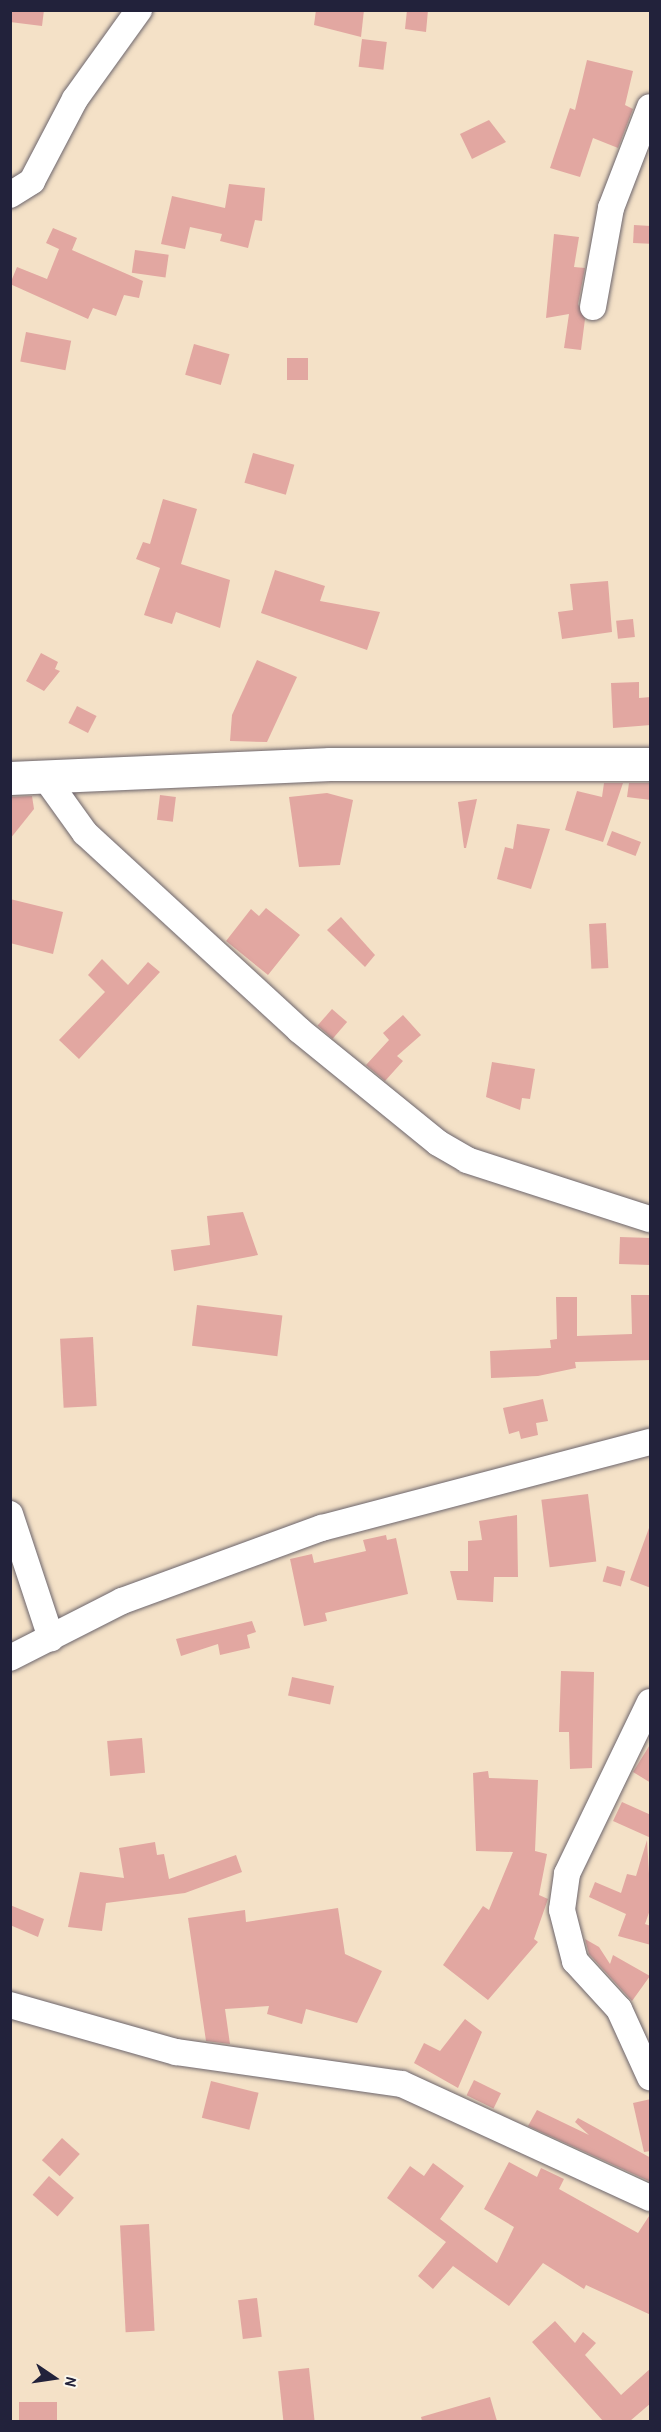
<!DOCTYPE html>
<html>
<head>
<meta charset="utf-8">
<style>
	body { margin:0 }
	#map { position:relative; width:661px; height:2432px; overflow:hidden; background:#f4e1c7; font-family:"Patrick Hand",sans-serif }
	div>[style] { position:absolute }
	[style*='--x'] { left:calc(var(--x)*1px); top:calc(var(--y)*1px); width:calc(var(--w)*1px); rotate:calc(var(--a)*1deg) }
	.building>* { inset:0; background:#e2a7a1; transform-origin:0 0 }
	.roads { filter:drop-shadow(0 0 2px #6c656c) drop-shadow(0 0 2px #6c656c) }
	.minor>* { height:26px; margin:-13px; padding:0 13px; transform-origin:13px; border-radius:13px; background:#fff }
	.major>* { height:33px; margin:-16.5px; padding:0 16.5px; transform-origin:16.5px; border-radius:16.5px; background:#fff }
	span { translate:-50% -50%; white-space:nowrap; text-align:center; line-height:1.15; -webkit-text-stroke:4.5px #fbf7ec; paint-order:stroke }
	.frame { position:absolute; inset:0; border:12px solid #22223b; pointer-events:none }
	.north { position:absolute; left:24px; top:2348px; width:60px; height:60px; -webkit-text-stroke:4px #fbf7ec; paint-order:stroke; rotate:103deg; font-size:16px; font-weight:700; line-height:24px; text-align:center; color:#22223b }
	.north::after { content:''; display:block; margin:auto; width:21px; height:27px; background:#22223b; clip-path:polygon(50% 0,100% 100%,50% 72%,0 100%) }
</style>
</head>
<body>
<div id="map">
	<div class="building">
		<i style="clip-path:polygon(10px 10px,44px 10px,42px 26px,10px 22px)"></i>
		<i style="clip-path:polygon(316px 10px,364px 10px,361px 37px,314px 25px)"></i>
		<i style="clip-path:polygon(407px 10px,428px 10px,426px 32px,405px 29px)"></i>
		<i style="left:362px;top:39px;width:25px;height:28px;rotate:7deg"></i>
		<i style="clip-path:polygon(587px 60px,633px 71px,625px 105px,633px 109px,618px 148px,593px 138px,580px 177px,550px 168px,570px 108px,575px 110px)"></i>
		<i style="clip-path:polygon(489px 120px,506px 142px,472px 159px,460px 134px)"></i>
		<i style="clip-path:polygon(229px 184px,265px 188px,262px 221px,255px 220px,248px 248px,220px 241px,222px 234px,190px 227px,185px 249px,161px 244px,172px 196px,225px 208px)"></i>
		<i style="left:634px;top:225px;width:17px;height:18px;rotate:3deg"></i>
		<i style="clip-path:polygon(53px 228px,77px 238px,72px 250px,143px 281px,139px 298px,124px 295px,116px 316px,93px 308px,88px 319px,10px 284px,17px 267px,47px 279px,59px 249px,46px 243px)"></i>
		<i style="clip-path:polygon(554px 234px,579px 237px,574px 267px,585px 268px,578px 304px,585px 319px,581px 350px,564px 348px,569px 314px,546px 318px)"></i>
		<i style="left:135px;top:250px;width:34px;height:23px;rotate:8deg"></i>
		<i style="left:26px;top:332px;width:46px;height:30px;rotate:11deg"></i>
		<i style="left:194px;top:344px;width:37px;height:32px;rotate:16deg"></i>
		<i style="left:287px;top:358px;width:21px;height:22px"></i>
		<i style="left:253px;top:453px;width:43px;height:31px;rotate:16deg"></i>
		<i style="clip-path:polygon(163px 499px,197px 509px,181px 564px,230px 580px,220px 628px,176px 612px,172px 624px,144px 615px,160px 568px,136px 559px,143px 542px,150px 544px)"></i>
		<i style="clip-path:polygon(275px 570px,325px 586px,320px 601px,380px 612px,367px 650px,261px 613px)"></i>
		<i style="clip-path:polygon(608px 581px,612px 632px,562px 639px,558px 612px,573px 610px,570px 584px)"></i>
		<i style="left:633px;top:619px;width:18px;height:17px;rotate:84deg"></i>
		<i style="clip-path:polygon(41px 653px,58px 662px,55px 669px,60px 671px,44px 691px,26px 681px)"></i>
		<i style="clip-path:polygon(257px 660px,297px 677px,267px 742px,230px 741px,232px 715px)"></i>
		<i style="clip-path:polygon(639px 682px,639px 698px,651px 697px,651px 725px,613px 728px,611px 683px)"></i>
		<i style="left:77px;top:706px;width:22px;height:19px;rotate:27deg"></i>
		<i style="clip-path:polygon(604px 783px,623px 783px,603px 842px,565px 830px,577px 791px,602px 797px)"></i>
		<i style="clip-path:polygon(629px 783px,651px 783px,651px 800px,627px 797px)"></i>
		<i style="clip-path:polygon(327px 793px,353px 800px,340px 865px,299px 867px,289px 797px)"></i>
		<i style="left:160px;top:795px;width:16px;height:25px;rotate:7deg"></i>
		<i style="clip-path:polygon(32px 796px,34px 809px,10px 839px,10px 797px)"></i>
		<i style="clip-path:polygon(477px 799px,466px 848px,464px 848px,458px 802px)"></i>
		<i style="clip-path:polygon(517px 824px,550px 829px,531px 889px,497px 879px,505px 847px,513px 849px)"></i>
		<i style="left:612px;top:831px;width:31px;height:15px;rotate:21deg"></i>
		<i style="clip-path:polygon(10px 899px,63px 912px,53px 954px,10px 943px)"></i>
		<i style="clip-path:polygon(266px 908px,300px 935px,268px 975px,226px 941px,251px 909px,259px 916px)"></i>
		<i style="clip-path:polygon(341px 917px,375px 955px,365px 967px,327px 930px)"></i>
		<i style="left:606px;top:923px;width:45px;height:17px;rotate:87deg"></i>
		<i style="clip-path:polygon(102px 959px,128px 985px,148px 962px,160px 972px,79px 1059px,59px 1040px,105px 992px,88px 975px)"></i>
		<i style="left:332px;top:1009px;width:20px;height:22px;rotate:41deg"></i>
		<i style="clip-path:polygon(403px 1015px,421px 1035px,397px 1056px,403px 1061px,385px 1081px,366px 1065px,389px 1040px,383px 1033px)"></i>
		<i style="clip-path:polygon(492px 1062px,535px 1069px,530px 1099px,522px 1098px,520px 1110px,486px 1097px)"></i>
		<i style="clip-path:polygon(243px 1212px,258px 1255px,174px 1271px,171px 1250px,210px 1245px,207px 1216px)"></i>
		<i style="left:620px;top:1237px;width:31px;height:27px;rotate:2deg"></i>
		<i style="clip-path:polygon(631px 1295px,651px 1295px,651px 1360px,575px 1362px,576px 1368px,538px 1376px,491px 1378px,490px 1351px,551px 1348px,550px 1340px,557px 1339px,556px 1297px,577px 1297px,577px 1336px,632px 1334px)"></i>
		<i style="left:197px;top:1305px;width:86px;height:41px;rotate:7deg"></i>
		<i style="left:93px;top:1337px;width:69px;height:33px;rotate:87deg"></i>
		<i style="clip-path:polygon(543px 1399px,548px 1421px,536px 1423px,538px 1435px,521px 1439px,519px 1431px,509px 1434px,503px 1408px)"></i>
		<i style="left:588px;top:1494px;width:68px;height:47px;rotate:83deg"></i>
		<i style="clip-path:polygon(517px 1515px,518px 1577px,494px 1577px,493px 1602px,457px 1600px,450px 1571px,468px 1571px,468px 1541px,482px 1540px,479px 1521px)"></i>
		<i style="clip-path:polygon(649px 1528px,651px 1529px,651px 1588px,630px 1580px)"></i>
		<i style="clip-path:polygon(386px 1535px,387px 1540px,396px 1538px,408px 1594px,325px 1613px,327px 1621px,304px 1626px,290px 1559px,312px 1554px,314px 1563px,366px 1551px,363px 1540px)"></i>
		<i style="left:607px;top:1566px;width:19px;height:16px;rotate:16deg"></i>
		<i style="clip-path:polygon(252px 1621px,256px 1632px,247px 1635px,250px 1648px,220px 1655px,218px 1644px,181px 1656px,176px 1639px)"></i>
		<i style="clip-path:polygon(561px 1671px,594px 1672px,592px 1768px,570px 1769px,569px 1732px,559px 1732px)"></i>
		<i style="left:292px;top:1677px;width:43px;height:19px;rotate:12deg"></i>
		<i style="left:142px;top:1738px;width:35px;height:35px;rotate:85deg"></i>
		<i style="clip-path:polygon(651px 1743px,651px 1783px,633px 1772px)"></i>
		<i style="clip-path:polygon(488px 1771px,489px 1778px,538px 1780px,535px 1851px,547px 1854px,539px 1895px,548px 1899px,534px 1939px,538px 1942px,488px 2000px,443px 1965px,483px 1906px,489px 1910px,513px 1852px,476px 1851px,473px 1773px)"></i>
		<i style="clip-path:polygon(622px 1802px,651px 1815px,651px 1838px,613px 1821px)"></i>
		<i style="clip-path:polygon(647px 1840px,651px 1907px,645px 1924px,651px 1926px,651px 1945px,618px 1936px,626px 1914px,589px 1897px,595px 1882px,621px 1893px,627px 1874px,636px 1876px)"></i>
		<i style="clip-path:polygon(155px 1842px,157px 1855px,164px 1854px,169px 1879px,236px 1855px,242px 1872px,185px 1893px,106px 1903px,102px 1931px,68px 1927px,80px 1872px,124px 1878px,119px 1848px)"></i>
		<i style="clip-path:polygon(10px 1905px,44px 1919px,38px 1937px,10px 1925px)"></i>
		<i style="clip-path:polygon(338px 1908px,345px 1954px,382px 1971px,357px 2023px,306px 2009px,302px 2024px,267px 2014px,269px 2006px,225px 2009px,230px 2044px,206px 2041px,188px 1918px,245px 1910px,246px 1922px)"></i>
		<i style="clip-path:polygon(585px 1939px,599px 1947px,610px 1964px,613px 1955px,650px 1976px,632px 2001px,589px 1954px)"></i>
		<i style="clip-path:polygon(465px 2019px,482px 2032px,458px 2088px,414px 2063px,424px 2043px,440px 2051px)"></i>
		<i style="left:474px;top:2080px;width:30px;height:17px;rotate:26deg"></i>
		<i style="left:211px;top:2081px;width:49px;height:38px;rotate:14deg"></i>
		<i style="clip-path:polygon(651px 2099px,651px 2151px,644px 2152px,633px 2103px)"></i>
		<i style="clip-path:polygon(537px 2110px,589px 2135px,575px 2122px,578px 2118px,651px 2158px,651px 2182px,528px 2126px)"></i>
		<i style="left:62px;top:2138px;width:24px;height:30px;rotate:42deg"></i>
		<i style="clip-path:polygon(509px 2162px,537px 2177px,541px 2168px,564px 2179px,559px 2189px,638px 2233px,651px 2213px,651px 2315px,586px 2285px,584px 2289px,543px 2263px,509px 2306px,453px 2266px,433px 2289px,418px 2276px,446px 2242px,387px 2198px,410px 2166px,424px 2176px,433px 2163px,464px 2186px,440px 2219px,497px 2263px,514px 2227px,484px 2209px)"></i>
		<i style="left:49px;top:2176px;width:33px;height:25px;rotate:41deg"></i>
		<i style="left:149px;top:2224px;width:107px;height:29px;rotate:87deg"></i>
		<i style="left:257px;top:2298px;width:39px;height:19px;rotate:83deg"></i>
		<i style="clip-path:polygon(555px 2321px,575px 2343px,583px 2332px,596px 2343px,585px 2355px,621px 2395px,651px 2368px,651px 2403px,630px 2421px,603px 2421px,532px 2342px)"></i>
		<i style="left:309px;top:2368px;width:53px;height:31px;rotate:84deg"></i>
		<i style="clip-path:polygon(490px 2397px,497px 2421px,422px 2421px,421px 2417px)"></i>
		<i style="left:19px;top:2402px;width:38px;height:19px"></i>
	</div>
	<div class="roads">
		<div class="minor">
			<i style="--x:10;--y:195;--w:26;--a:-32"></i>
			<i style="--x:32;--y:181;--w:93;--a:-62.3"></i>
			<i style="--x:75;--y:99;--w:110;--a:-54.3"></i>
			<i style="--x:593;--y:307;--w:101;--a:-79.7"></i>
			<i style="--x:611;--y:208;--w:108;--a:-68.9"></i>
			<i style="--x:44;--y:776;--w:70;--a:54.3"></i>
			<i style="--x:85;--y:833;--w:291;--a:42.6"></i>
			<i style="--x:299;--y:1030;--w:179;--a:39.1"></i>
			<i style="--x:438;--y:1143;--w:34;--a:30"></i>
			<i style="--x:467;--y:1160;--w:192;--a:17.9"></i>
			<i style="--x:10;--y:1514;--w:131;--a:71.7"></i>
			<i style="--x:10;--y:1658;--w:126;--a:-27"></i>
			<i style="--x:122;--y:1601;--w:213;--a:-20.1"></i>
			<i style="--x:322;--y:1528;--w:339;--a:-14.7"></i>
			<i style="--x:650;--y:1702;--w:191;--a:115.8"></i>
			<i style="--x:567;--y:1874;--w:36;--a:98"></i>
			<i style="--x:562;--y:1910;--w:53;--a:75.7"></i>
			<i style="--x:575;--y:1961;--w:65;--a:47.5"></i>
			<i style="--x:619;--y:2009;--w:75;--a:65.5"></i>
			<i style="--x:10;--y:2005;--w:173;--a:15.8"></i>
			<i style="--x:176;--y:2052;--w:228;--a:8.1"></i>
			<i style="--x:402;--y:2084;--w:273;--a:24.7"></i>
		</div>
		<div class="major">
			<i style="--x:10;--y:778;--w:320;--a:-2.5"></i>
			<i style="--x:330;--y:764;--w:320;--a:0"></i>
		</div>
	</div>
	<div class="frame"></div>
	<div class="north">N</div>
</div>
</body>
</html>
